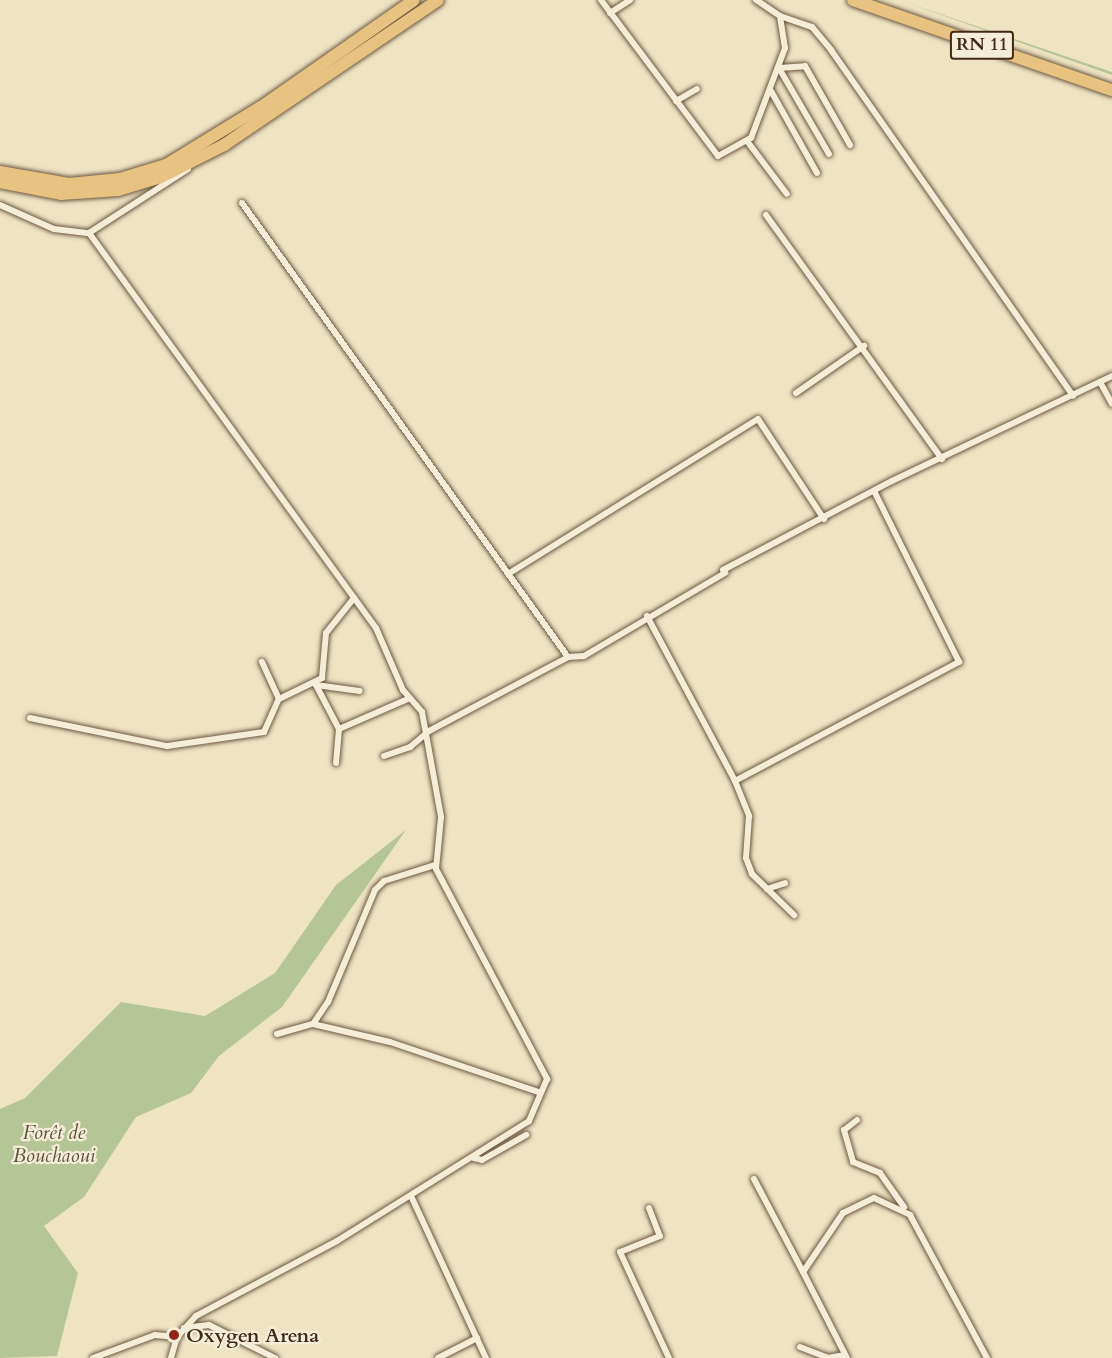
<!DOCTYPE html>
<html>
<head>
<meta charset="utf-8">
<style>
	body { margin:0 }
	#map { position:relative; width:1112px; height:1358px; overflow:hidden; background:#eee4c2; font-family:Cardo,serif }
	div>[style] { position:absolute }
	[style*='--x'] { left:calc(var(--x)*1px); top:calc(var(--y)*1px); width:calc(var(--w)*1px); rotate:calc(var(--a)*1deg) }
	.green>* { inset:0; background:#b6c595 }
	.roads { filter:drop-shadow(0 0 2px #6c5841) drop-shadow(0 0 2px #6c5841) }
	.street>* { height:6px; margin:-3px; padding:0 3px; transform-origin:3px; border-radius:3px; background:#f4edd7 }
	.highway>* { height:12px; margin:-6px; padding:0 6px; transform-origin:6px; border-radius:6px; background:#e7c281 }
	.dots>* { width:16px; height:16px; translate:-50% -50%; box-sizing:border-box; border:3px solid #f4edd7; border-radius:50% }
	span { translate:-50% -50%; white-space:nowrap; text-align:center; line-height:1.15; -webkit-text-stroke:4.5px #f4edd7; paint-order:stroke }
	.shield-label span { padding:2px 4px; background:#f4edd7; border:2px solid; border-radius:4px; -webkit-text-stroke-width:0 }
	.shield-label { font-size:18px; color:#412916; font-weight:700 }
	.park-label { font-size:20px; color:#5e5036; font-style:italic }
	.poi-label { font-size:20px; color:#412916; font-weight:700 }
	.left { translate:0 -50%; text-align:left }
</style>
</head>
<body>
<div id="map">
	<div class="green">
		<i style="clip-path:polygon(899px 0,1112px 72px,1112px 75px)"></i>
		<i style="clip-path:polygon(406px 830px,282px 1007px,219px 1056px,191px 1093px,136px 1117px,84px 1197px,44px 1226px,78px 1273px,57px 1356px,0 1358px,0 1109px,25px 1098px,121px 1002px,205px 1016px,275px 973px,336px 885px)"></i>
	</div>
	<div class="roads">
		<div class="street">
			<i style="--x:601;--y:0;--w:195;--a:53.1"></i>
			<i style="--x:718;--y:156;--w:38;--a:-29"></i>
			<i style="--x:751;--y:138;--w:96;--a:-69.3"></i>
			<i style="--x:785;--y:48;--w:32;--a:-99"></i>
			<i style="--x:780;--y:16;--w:29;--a:-146"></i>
			<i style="--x:610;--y:13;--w:24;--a:-33"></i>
			<i style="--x:780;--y:16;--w:34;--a:19"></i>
			<i style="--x:812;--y:27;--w:30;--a:50"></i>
			<i style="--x:831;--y:50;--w:422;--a:55"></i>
			<i style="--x:771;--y:91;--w:94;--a:60.7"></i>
			<i style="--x:676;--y:101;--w:24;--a:-30"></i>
			<i style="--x:747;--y:141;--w:66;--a:53"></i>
			<i style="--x:829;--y:154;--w:99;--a:-120.2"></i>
			<i style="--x:779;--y:68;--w:26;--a:-4"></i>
			<i style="--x:805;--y:66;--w:91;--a:60.3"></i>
			<i style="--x:242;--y:203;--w:559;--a:54.32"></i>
			<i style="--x:0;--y:205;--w:59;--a:24"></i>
			<i style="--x:54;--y:229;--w:35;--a:7"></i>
			<i style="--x:89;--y:233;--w:118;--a:-32.9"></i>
			<i style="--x:766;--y:215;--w:301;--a:54.2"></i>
			<i style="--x:89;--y:233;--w:488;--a:54"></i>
			<i style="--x:376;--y:628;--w:68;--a:66.5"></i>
			<i style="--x:403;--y:690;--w:29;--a:49"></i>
			<i style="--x:422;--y:712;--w:107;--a:79.7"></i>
			<i style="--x:441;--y:817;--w:52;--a:95.5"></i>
			<i style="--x:436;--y:869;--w:238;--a:62.1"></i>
			<i style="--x:547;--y:1079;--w:46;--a:113.2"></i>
			<i style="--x:529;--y:1121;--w:226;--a:148"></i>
			<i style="--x:337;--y:1241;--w:160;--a:152"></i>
			<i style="--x:196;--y:1316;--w:28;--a:132"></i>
			<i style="--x:177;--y:1337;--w:22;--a:106"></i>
			<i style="--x:1100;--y:382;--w:25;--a:61"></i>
			<i style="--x:796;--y:393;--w:83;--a:-34.7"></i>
			<i style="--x:723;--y:570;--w:191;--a:-27.8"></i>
			<i style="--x:892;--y:481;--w:244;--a:-25.5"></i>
			<i style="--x:508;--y:574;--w:294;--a:-31.8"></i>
			<i style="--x:758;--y:419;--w:120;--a:56.6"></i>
			<i style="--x:647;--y:616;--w:187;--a:61.9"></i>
			<i style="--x:735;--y:781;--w:38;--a:68"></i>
			<i style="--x:749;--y:816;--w:42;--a:94.1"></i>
			<i style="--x:746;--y:858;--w:17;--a:69"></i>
			<i style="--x:752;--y:874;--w:59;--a:44.3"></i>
			<i style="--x:316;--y:685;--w:50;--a:62.4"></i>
			<i style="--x:339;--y:729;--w:34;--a:95"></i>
			<i style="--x:316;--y:685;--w:44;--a:7.8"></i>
			<i style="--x:279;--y:699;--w:48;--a:-26"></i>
			<i style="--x:322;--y:678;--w:45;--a:-84.9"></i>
			<i style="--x:326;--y:633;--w:45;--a:-51.3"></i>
			<i style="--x:30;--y:718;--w:140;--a:11.6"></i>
			<i style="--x:167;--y:746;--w:98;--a:-8.2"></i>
			<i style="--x:264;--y:732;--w:36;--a:-66"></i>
			<i style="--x:279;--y:699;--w:41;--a:-114.7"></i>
			<i style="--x:339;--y:729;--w:75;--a:-23.5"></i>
			<i style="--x:384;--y:756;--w:28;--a:-19"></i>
			<i style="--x:410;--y:747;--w:25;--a:-40"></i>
			<i style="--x:429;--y:731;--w:157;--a:-28"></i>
			<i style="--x:568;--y:657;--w:16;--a:-4"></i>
			<i style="--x:584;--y:656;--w:164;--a:-30.5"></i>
			<i style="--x:735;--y:781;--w:254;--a:-28"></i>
			<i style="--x:959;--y:662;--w:191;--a:-116.4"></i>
			<i style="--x:767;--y:889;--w:19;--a:-18"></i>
			<i style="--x:313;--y:1024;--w:27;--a:-56"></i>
			<i style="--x:328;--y:1002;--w:121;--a:-67.2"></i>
			<i style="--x:375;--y:890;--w:13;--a:-45"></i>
			<i style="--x:384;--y:881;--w:53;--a:-17.4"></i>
			<i style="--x:277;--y:1034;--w:37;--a:-16"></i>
			<i style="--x:313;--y:1024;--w:79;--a:13.2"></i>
			<i style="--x:390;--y:1042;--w:157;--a:18.6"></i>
			<i style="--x:857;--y:1120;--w:16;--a:142"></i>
			<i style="--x:844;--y:1130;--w:33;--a:74"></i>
			<i style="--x:853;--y:1162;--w:29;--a:22"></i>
			<i style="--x:880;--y:1173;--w:42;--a:54.8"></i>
			<i style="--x:474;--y:1158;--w:8;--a:14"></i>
			<i style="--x:482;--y:1160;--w:51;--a:-29.6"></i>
			<i style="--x:754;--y:1179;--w:105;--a:62.2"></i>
			<i style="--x:412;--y:1198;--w:176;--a:65.2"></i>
			<i style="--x:649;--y:1208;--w:30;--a:69"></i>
			<i style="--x:660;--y:1236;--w:43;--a:158.2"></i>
			<i style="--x:620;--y:1252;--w:117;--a:65.2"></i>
			<i style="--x:184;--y:1328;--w:25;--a:-7"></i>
			<i style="--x:209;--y:1325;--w:74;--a:26.6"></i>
			<i style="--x:800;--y:1347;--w:30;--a:21"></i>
			<i style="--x:828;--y:1358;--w:17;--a:-10"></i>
			<i style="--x:93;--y:1358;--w:66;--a:-20.4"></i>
			<i style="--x:155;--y:1335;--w:22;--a:5"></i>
			<i style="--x:438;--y:1358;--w:44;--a:-27.1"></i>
			<i style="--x:847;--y:1358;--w:97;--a:-117.1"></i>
			<i style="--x:803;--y:1272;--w:71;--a:-55.9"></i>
			<i style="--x:843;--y:1213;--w:34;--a:-26"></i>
			<i style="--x:874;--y:1198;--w:40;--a:25"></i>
			<i style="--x:910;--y:1215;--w:162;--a:61.7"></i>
		</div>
		<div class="highway">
			<i style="--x:853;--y:0;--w:274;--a:19.2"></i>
			<i style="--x:0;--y:172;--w:70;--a:9.9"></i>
			<i style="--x:69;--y:184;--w:51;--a:-5.6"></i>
			<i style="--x:120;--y:179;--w:48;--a:-16.9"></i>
			<i style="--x:166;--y:165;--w:119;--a:-31.5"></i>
			<i style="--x:267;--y:103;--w:179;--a:-35"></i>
			<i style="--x:0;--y:182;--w:62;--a:11.1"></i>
			<i style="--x:61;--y:194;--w:57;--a:-4"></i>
			<i style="--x:118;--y:190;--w:45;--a:-16.8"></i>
			<i style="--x:161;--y:177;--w:71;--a:-26.9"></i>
			<i style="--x:224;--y:145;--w:258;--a:-34.1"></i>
		</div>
	</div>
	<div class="dots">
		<i style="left:174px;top:1335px;background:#8f2418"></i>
	</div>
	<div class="shield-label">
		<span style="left:982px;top:45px">RN 11</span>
	</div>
	<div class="park-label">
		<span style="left:54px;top:1144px">Forêt de<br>Bouchaoui</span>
	</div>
	<div class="poi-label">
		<span class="left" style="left:186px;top:1335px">Oxygen Arena</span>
	</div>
</div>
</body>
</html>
